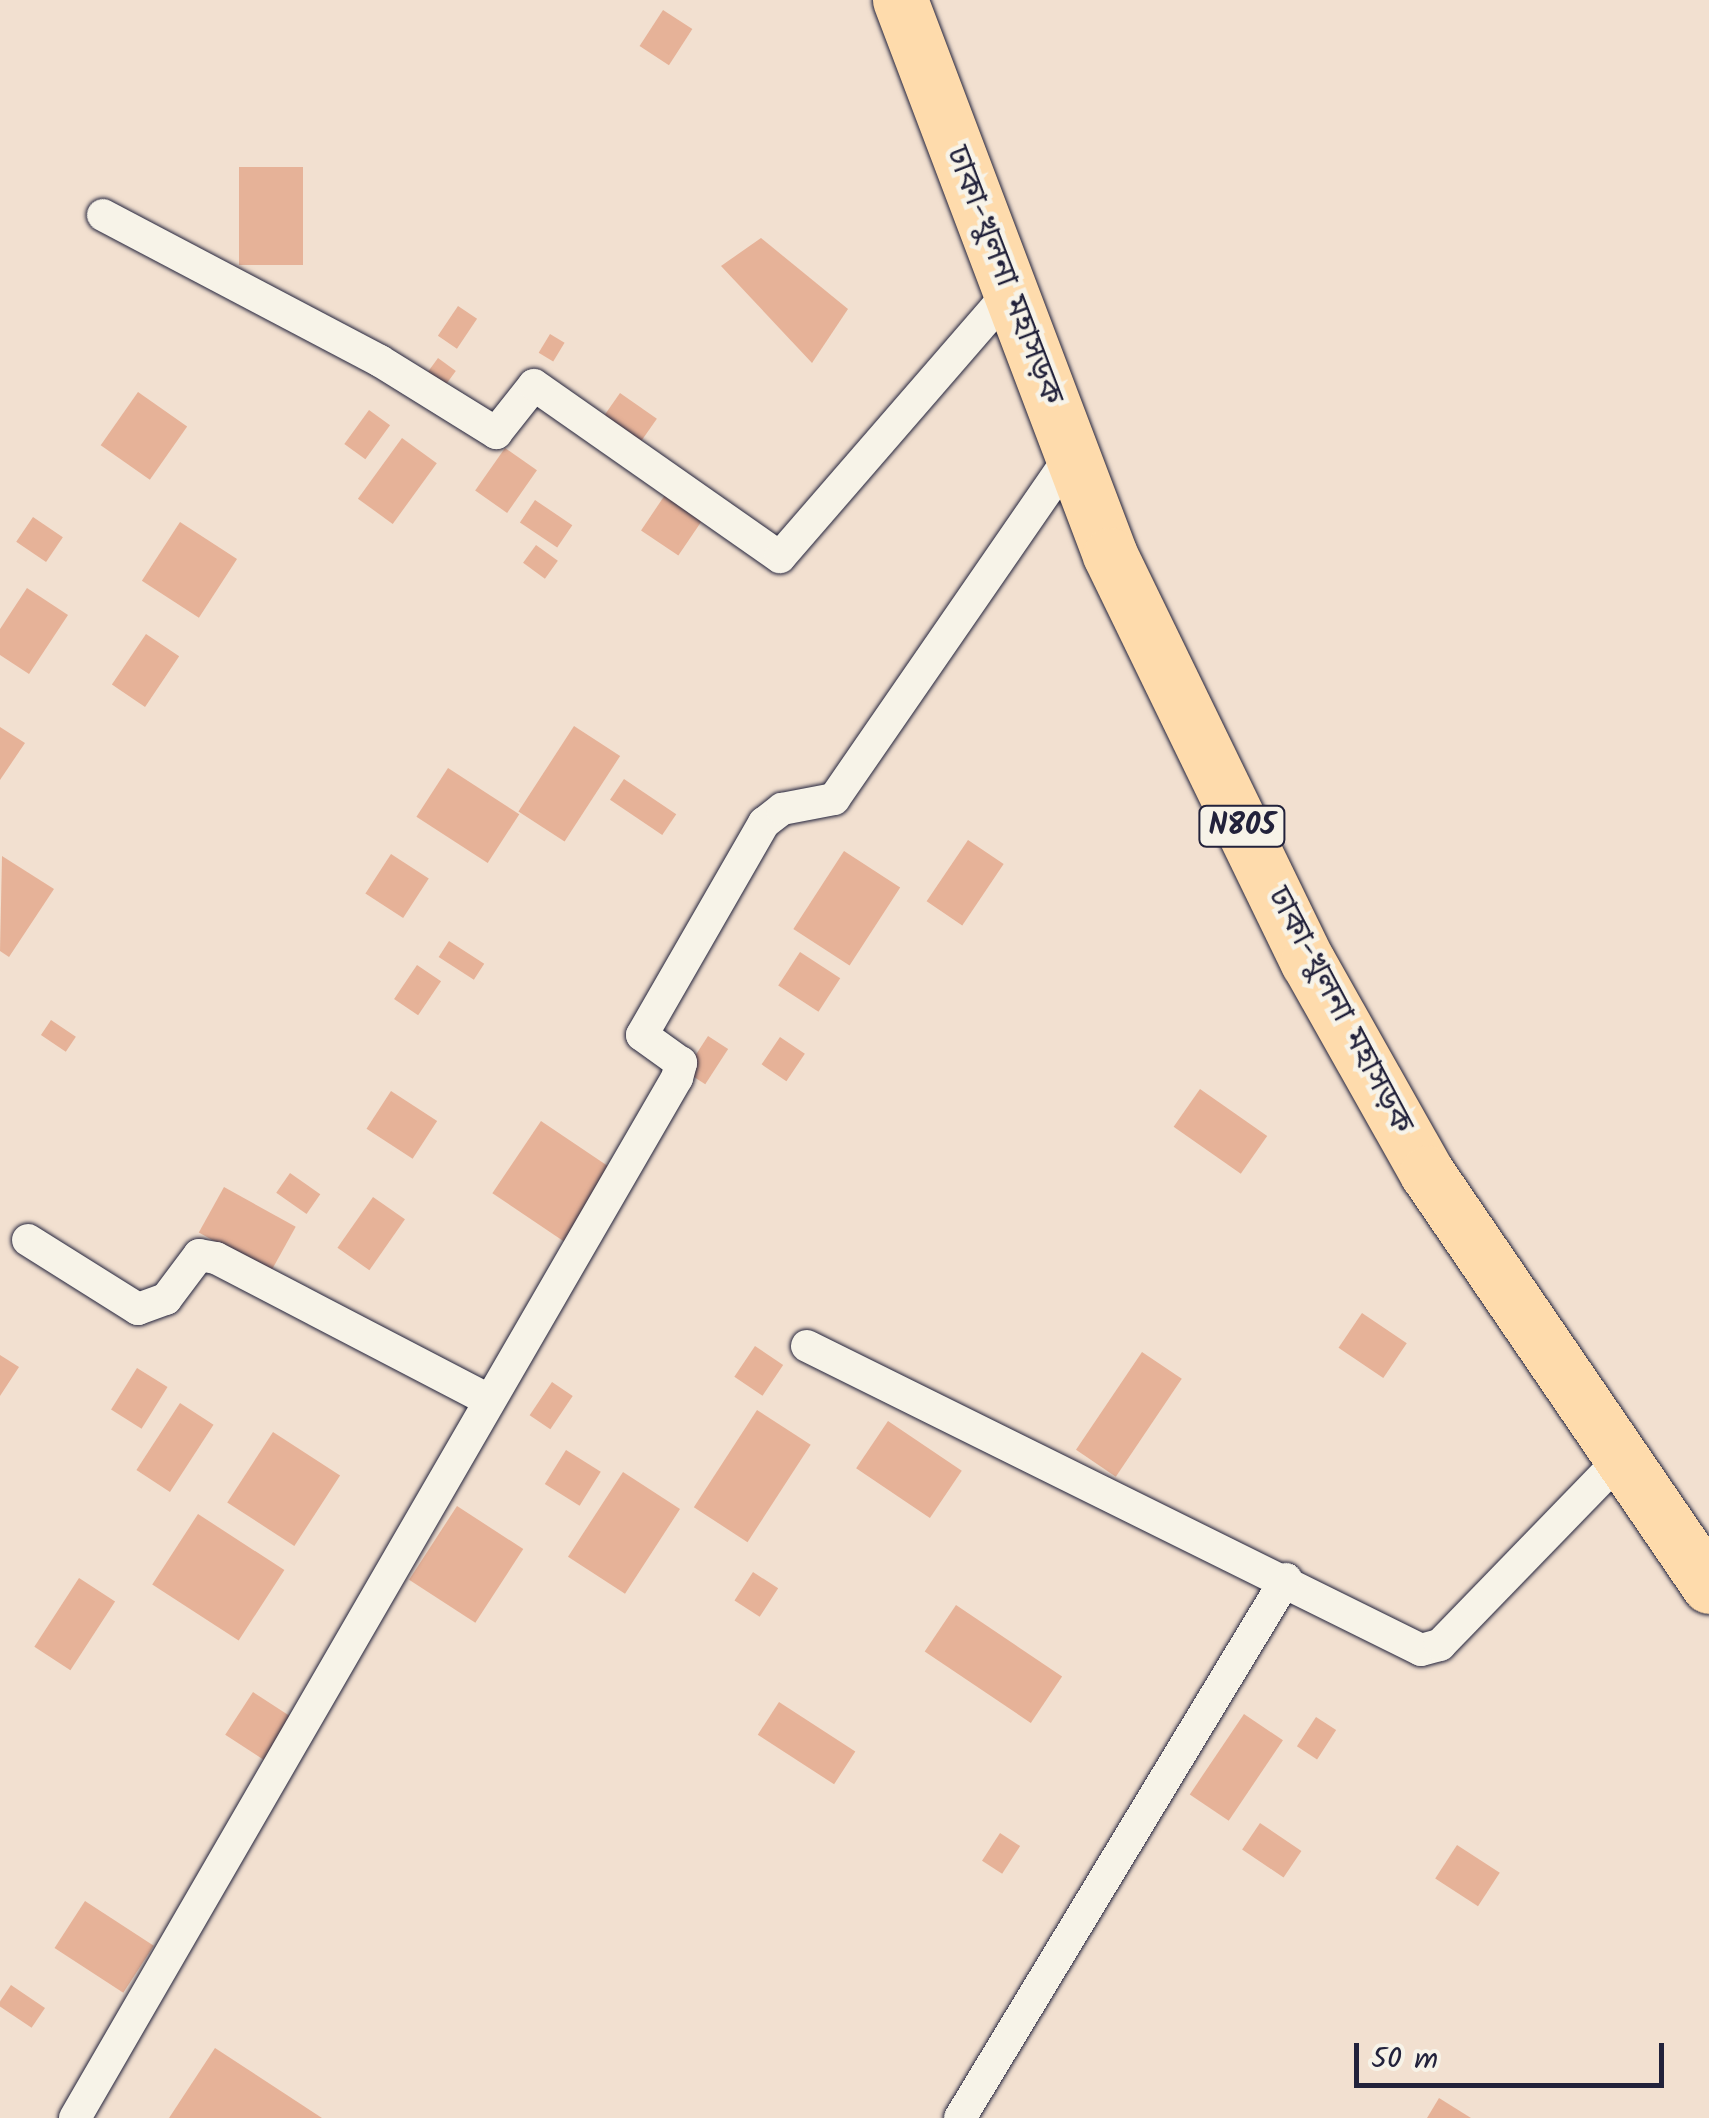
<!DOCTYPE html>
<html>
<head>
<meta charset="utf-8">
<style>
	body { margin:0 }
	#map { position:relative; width:1709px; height:2118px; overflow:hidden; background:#f2e0d0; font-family:Kalam,"Noto Sans Bengali",sans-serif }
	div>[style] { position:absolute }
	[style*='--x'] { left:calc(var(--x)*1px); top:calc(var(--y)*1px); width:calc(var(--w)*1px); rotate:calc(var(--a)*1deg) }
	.building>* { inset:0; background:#e6b298; transform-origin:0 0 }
	.roads { filter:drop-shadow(0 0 2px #22223b) drop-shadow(0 0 2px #22223b) }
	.street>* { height:32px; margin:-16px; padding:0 16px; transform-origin:16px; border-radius:16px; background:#f7f3e8 }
	.highway>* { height:55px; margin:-27.5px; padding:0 27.5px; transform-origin:27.5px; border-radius:27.5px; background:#fedbac }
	span { translate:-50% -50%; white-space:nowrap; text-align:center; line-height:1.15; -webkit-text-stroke:9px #f7f3e8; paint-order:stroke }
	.shield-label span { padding:2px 8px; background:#f7f3e8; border:2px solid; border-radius:8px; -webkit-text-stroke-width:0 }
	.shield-label { font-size:30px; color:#22223b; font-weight:700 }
	.street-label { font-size:32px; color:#22223b }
	.scale { position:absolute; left:1354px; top:2043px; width:310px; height:45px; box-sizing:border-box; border:5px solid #22223b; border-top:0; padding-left:12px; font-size:30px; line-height:35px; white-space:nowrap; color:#22223b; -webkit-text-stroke:8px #f7f3e8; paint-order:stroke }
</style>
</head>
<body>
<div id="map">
	<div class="building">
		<i style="left:663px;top:10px;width:35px;height:43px;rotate:33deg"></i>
		<i style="left:303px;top:167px;width:98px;height:64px;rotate:90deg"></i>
		<i style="clip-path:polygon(761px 238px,848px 309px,812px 363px,721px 266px)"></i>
		<i style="left:458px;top:306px;width:23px;height:36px;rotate:34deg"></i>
		<i style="left:550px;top:334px;width:17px;height:22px;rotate:31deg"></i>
		<i style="left:438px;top:358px;width:22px;height:22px;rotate:36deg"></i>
		<i style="left:138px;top:392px;width:60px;height:65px;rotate:35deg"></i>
		<i style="left:620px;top:393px;width:45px;height:29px;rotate:35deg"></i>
		<i style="left:369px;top:410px;width:26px;height:42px;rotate:36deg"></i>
		<i style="left:402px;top:438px;width:43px;height:75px;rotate:36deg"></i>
		<i style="left:505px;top:448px;width:39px;height:52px;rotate:35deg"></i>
		<i style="left:669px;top:489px;width:45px;height:50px;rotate:34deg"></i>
		<i style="left:535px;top:500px;width:45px;height:27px;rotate:34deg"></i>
		<i style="left:33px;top:517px;width:36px;height:30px;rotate:34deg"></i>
		<i style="left:180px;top:522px;width:68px;height:70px;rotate:33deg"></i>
		<i style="left:536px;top:545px;width:27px;height:22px;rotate:36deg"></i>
		<i style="clip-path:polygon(27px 588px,68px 615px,29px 674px,0 655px,0 629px)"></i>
		<i style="left:146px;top:634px;width:40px;height:61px;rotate:34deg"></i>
		<i style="left:574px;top:726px;width:55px;height:102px;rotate:33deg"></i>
		<i style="clip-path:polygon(0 727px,25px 743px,0 780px)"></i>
		<i style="left:448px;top:768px;width:85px;height:58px;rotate:33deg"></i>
		<i style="left:624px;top:779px;width:63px;height:25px;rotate:34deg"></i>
		<i style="left:968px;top:840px;width:43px;height:74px;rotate:34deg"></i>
		<i style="left:844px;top:851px;width:67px;height:93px;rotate:33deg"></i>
		<i style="left:391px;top:854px;width:45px;height:47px;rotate:33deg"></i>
		<i style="clip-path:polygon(2px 856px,54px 889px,9px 957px,0 951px)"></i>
		<i style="left:449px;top:941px;width:42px;height:19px;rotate:33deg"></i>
		<i style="left:800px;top:952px;width:48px;height:40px;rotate:33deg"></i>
		<i style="left:417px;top:965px;width:29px;height:41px;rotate:34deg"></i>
		<i style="left:51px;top:1020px;width:30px;height:18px;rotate:34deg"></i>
		<i style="left:708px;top:1036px;width:24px;height:42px;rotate:33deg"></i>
		<i style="left:780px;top:1037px;width:30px;height:33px;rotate:34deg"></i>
		<i style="left:1200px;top:1089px;width:82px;height:46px;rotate:35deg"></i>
		<i style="left:391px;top:1091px;width:55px;height:45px;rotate:33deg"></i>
		<i style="left:541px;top:1121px;width:94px;height:87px;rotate:34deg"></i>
		<i style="left:290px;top:1173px;width:37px;height:24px;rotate:35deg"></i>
		<i style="left:224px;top:1187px;width:82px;height:52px;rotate:29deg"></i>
		<i style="left:373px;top:1197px;width:39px;height:62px;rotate:35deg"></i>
		<i style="left:1362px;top:1313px;width:54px;height:42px;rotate:34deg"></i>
		<i style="left:755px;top:1346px;width:34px;height:37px;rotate:34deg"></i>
		<i style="left:1142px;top:1352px;width:48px;height:118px;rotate:34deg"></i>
		<i style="clip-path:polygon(0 1355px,19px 1367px,0 1396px)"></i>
		<i style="left:137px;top:1368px;width:36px;height:49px;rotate:32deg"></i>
		<i style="left:552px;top:1382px;width:25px;height:40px;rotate:34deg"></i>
		<i style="left:180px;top:1403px;width:40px;height:80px;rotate:33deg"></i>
		<i style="left:757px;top:1410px;width:64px;height:116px;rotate:33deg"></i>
		<i style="left:888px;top:1421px;width:89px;height:57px;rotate:34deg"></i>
		<i style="left:273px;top:1432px;width:80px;height:84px;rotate:33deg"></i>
		<i style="left:566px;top:1450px;width:41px;height:40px;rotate:32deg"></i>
		<i style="left:623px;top:1472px;width:68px;height:101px;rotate:33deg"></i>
		<i style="left:457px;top:1506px;width:79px;height:88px;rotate:33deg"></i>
		<i style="left:198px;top:1514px;width:103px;height:84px;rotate:33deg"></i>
		<i style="left:753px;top:1572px;width:30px;height:34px;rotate:33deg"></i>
		<i style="left:79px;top:1578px;width:43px;height:82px;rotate:33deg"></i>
		<i style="left:956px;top:1605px;width:128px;height:56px;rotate:34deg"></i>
		<i style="left:253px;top:1692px;width:48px;height:51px;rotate:33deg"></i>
		<i style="left:779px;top:1702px;width:91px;height:39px;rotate:33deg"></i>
		<i style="left:1244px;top:1714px;width:47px;height:97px;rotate:34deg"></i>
		<i style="left:1316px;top:1717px;width:24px;height:35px;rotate:33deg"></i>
		<i style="left:1260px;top:1823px;width:50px;height:32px;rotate:34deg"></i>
		<i style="left:1000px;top:1833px;width:24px;height:33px;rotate:33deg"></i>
		<i style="left:1457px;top:1845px;width:51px;height:40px;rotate:33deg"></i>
		<i style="left:85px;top:1901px;width:82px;height:56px;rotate:33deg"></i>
		<i style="left:11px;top:1985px;width:41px;height:24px;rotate:34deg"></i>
		<i style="clip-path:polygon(215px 2048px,322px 2118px,169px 2118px)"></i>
		<i style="clip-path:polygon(1439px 2098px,1471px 2118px,1427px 2118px)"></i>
	</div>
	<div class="roads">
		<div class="street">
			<i style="--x:103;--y:215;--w:313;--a:27.8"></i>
			<i style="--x:380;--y:361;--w:137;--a:31.8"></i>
			<i style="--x:496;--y:433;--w:61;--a:-51.6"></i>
			<i style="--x:534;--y:385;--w:300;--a:35"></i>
			<i style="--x:780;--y:557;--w:348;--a:-49.1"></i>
			<i style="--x:28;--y:1240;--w:130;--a:32.1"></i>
			<i style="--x:138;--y:1309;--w:30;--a:-20"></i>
			<i style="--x:166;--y:1299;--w:55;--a:-53.1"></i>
			<i style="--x:199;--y:1255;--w:17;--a:10"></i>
			<i style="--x:216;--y:1258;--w:308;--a:27.5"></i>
			<i style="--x:807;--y:1346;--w:685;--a:26.34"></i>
			<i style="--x:1421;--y:1650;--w:20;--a:-15"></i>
			<i style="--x:1440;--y:1645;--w:256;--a:-45.9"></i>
			<i style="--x:75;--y:2118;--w:1202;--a:-59.94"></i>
			<i style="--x:677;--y:1078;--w:16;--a:-75"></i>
			<i style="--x:681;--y:1063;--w:48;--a:-144.3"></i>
			<i style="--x:642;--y:1035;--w:245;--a:-60.1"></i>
			<i style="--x:764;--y:823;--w:23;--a:-38"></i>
			<i style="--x:782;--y:809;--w:53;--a:-10.9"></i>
			<i style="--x:834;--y:799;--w:418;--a:-55.4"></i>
			<i style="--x:960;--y:2118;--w:630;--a:-58.83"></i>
		</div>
		<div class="highway">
			<i style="--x:900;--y:0;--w:593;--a:69.27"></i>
			<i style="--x:1110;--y:555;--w:453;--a:64.1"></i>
			<i style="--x:1308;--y:962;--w:242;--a:60.6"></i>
			<i style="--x:1427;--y:1173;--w:500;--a:55.67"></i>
		</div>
	</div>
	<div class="shield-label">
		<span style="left:1242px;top:826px">N805</span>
	</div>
	<div class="street-label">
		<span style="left:1003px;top:276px;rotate:69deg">ঢাকা-খুলনা মহাসড়ক</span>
		<span style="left:1339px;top:1011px;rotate:62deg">ঢাকা-খুলনা মহাসড়ক</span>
	</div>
	<div class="scale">50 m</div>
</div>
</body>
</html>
